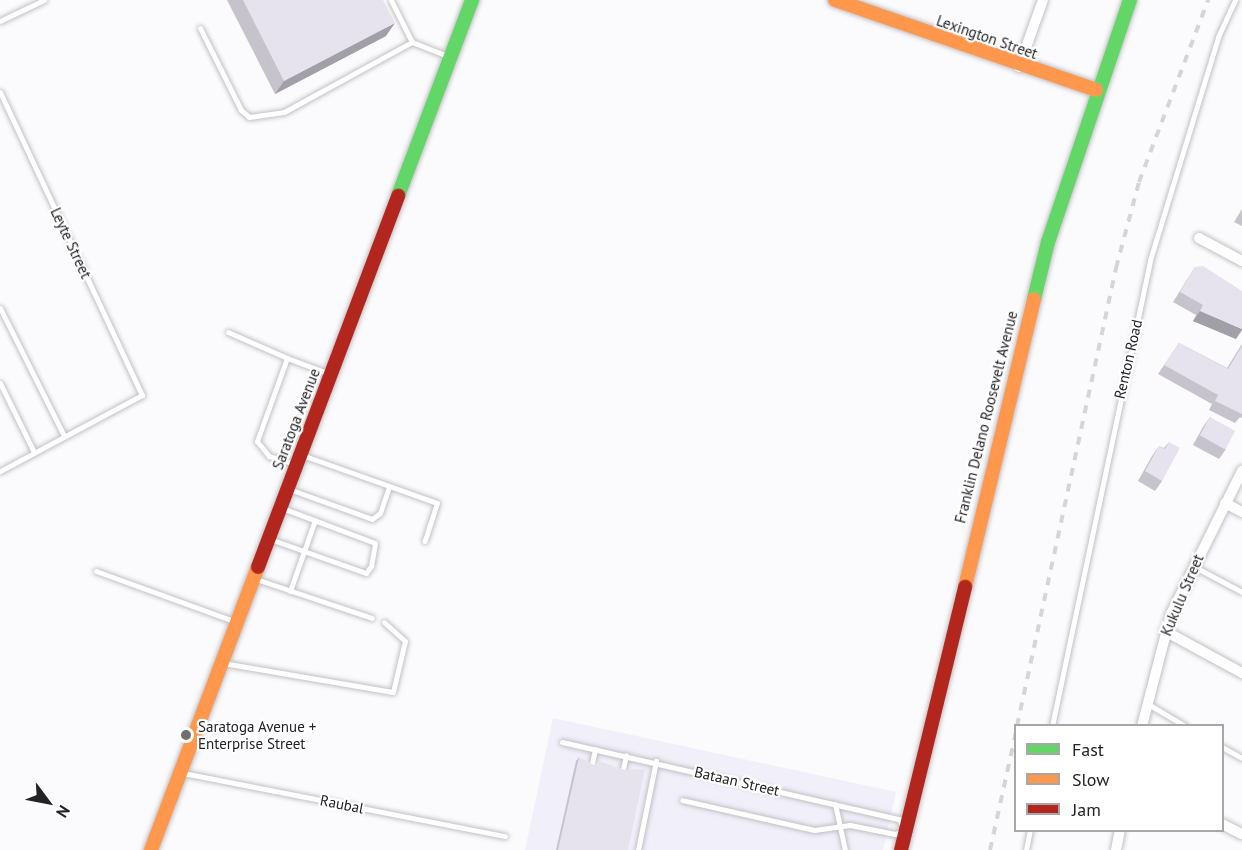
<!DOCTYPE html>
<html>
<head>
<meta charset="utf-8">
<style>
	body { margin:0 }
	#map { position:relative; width:1242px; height:850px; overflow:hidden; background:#fbfafd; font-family:"PT Sans",sans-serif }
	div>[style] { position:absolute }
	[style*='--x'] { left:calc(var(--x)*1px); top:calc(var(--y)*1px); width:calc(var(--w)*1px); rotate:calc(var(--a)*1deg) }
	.built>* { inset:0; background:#f1effa }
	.roads { filter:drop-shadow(0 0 2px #c2c1c4) drop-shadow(0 0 2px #c2c1c4) }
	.lane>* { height:5px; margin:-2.5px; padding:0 2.5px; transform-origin:2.5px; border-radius:2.5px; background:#fefeff }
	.street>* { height:10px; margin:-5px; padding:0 5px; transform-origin:5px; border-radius:5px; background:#fefeff }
	.fast>* { height:14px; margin:-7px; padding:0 7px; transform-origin:7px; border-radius:7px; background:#63d668 }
	.slow>* { height:14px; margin:-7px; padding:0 7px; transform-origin:7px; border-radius:7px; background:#ff974d }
	.jam>* { height:14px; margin:-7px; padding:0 7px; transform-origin:7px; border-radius:7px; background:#b3261e }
	.rail>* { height:4px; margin-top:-2px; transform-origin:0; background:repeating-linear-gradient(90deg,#d5d5d5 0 8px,transparent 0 16px) }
	.wall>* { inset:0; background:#c6c3cd }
	.shaded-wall>* { inset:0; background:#a19fa7 }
	.building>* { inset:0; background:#e6e3ee; transform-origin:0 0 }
	.dots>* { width:16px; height:16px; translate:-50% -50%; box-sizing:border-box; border:3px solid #fff; border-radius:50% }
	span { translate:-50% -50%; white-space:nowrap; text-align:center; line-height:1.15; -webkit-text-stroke:4.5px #fff; paint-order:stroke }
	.street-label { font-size:15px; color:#232226 }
	.poi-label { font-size:15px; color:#232226 }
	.left { translate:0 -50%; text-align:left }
	.legend { position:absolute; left:1014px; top:724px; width:210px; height:108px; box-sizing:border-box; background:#fff; border:2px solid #a7a7a8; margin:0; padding:8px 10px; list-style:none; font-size:18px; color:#232226 }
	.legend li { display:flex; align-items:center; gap:12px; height:30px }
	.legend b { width:30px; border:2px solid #a7a7a8 }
	.north { position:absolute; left:18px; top:772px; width:60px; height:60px; -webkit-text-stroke:4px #fff; paint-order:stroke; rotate:122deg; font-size:16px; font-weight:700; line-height:24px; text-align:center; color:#232226 }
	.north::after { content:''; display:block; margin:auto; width:21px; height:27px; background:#232226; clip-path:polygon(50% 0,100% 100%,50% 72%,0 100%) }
</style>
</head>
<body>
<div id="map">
	<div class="built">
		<i style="clip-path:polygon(553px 718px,896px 792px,883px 850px,525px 850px)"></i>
	</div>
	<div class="roads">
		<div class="lane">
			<i style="--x:391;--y:0;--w:47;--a:63.4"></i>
			<i style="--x:0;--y:21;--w:49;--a:-25.5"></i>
			<i style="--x:200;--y:28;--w:92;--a:63.4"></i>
			<i style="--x:241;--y:110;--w:11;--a:41"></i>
			<i style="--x:249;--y:117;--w:35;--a:-8"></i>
			<i style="--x:284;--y:112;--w:146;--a:-28.7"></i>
			<i style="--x:412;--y:42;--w:41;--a:21.5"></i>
			<i style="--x:0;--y:92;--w:335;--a:64.9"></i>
			<i style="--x:142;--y:395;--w:161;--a:151.8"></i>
			<i style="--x:0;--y:308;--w:143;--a:63.4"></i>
			<i style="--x:228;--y:332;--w:64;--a:23.8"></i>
			<i style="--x:0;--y:383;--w:77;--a:63.8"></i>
			<i style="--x:302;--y:455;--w:143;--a:19.6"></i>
			<i style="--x:437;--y:503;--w:40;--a:108"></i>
			<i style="--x:295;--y:464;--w:27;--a:-163"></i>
			<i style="--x:269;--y:456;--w:19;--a:-129"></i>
			<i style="--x:257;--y:441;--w:88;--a:-70.1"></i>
			<i style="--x:287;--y:358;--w:46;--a:20.4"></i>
			<i style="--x:289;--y:489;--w:88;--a:19.9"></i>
			<i style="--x:372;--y:519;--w:10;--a:-37"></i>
			<i style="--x:380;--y:513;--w:28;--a:-71"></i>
			<i style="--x:270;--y:539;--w:102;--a:19.5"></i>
			<i style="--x:366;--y:573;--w:9;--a:-54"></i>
			<i style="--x:371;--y:566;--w:23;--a:-80"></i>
			<i style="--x:375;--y:543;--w:99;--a:-159.4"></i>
			<i style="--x:1193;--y:566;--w:55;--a:28"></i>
			<i style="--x:96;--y:571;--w:149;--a:20"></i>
			<i style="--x:256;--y:579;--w:122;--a:18.6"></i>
			<i style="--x:290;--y:591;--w:75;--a:-70.6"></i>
			<i style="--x:223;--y:663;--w:172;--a:9.7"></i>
			<i style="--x:393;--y:692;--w:52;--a:-76.8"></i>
			<i style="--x:405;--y:641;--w:28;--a:-138"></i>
			<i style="--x:1148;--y:704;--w:43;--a:30.7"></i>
			<i style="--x:1052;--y:726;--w:476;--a:-78.1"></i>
			<i style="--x:1150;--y:260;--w:233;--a:-73"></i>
			<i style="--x:1218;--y:37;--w:41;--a:-65.3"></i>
			<i style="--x:562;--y:742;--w:346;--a:12.9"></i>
			<i style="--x:899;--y:819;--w:13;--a:63"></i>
			<i style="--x:905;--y:831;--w:10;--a:163"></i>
			<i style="--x:895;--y:834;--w:46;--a:-168.7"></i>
			<i style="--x:850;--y:825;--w:36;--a:172"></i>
			<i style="--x:814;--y:830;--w:135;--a:-167.2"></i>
			<i style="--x:1222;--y:747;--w:23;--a:29"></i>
			<i style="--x:592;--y:764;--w:15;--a:-79"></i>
			<i style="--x:623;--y:769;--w:14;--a:-78"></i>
			<i style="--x:183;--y:773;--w:328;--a:11.1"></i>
			<i style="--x:835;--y:804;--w:47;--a:77.7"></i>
			<i style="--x:638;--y:850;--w:91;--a:-78.6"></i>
			<i style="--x:1026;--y:850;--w:20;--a:-79"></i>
		</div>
		<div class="street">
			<i style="--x:1019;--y:67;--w:71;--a:-70.3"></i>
			<i style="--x:1199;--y:238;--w:49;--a:28.1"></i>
			<i style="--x:1225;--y:503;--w:19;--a:28"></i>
			<i style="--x:1165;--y:631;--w:88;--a:28.6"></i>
			<i style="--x:1142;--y:726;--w:116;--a:-75.5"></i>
			<i style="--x:1171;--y:614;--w:160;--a:-63.6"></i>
			<i style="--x:1222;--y:824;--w:22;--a:27"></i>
			<i style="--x:1116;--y:850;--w:20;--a:-79"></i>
		</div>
		<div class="fast">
			<i style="--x:398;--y:196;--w:210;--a:-69.3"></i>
			<i style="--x:1034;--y:299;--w:59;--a:-76.2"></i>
			<i style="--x:1048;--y:242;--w:256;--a:-71.3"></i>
		</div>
		<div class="slow">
			<i style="--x:835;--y:0;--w:276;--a:19"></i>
			<i style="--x:965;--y:587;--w:296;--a:-76.5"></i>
			<i style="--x:151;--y:850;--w:303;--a:-69.3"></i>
		</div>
		<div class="jam">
			<i style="--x:258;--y:567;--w:397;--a:-69.3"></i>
			<i style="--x:901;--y:850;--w:271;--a:-76.3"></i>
		</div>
	</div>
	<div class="rail">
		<i style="--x:1017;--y:726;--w:469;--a:-77.8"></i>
		<i style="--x:1116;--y:268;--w:89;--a:-75"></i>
		<i style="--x:1139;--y:182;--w:195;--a:-69.2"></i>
		<i style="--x:990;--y:850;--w:121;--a:-77.6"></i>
	</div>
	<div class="wall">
		<i style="clip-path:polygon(227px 0,383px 0,386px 36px,275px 94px)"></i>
		<i style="clip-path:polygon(1242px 209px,1242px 226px,1234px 222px)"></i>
		<i style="clip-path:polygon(1195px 267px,1236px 339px,1193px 321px,1196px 315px,1173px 302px)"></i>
		<i style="clip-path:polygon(1179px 343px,1227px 368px,1242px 344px,1242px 418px,1240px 417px,1235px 423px,1209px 410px,1212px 404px,1158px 374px)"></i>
		<i style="clip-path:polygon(1210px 417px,1226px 449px,1219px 459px,1193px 445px,1203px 427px)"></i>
		<i style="clip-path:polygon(1169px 442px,1162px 481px,1155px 491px,1138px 481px,1152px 456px,1159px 446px,1164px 448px)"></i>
		<i style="clip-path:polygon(579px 757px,628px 850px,556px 850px,576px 761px)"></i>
	</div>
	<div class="shaded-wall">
		<i style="clip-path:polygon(395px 23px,386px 36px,275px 94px,284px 81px)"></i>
		<i style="clip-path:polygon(1200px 311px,1242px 329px,1242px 330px,1236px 339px,1193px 321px)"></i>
	</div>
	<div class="building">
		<i style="clip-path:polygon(243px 0,383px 0,395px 23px,284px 81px)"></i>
		<i style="clip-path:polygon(1203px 266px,1242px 291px,1242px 329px,1200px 311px,1203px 305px,1180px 292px,1195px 267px)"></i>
		<i style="clip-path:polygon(1179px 343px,1228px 369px,1242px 346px,1242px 414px,1215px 401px,1218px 395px,1164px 365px)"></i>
		<i style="left:1210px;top:417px;width:29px;height:21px;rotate:29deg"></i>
		<i style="clip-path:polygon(1169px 442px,1180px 448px,1162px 481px,1145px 471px,1159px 446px,1165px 449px)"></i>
		<i style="clip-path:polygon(579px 757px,594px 765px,599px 761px,625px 770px,645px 769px,628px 850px,558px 850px)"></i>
	</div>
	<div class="dots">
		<i style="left:186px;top:735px;background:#6f6e71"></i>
	</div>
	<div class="street-label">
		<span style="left:987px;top:37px;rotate:19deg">Lexington Street</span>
		<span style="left:71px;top:243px;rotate:65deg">Leyte Street</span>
		<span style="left:1128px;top:359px;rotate:-77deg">Renton Road</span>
		<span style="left:986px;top:417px;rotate:-76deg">Franklin Delano Roosevelt Avenue</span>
		<span style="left:296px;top:419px;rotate:-69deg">Saratoga Avenue</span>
		<span style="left:1182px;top:595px;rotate:-67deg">Kukulu Street</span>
		<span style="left:737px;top:781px;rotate:13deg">Bataan Street</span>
		<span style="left:342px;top:804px;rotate:11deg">Raubal</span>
	</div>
	<div class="poi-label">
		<span class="left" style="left:198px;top:735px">Saratoga Avenue +<br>Enterprise Street</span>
	</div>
	<ul class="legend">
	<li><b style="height:8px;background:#63d668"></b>Fast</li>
	<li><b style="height:8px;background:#ff974d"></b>Slow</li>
	<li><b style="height:8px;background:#b3261e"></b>Jam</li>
	</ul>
	<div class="north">N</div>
</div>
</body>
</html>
